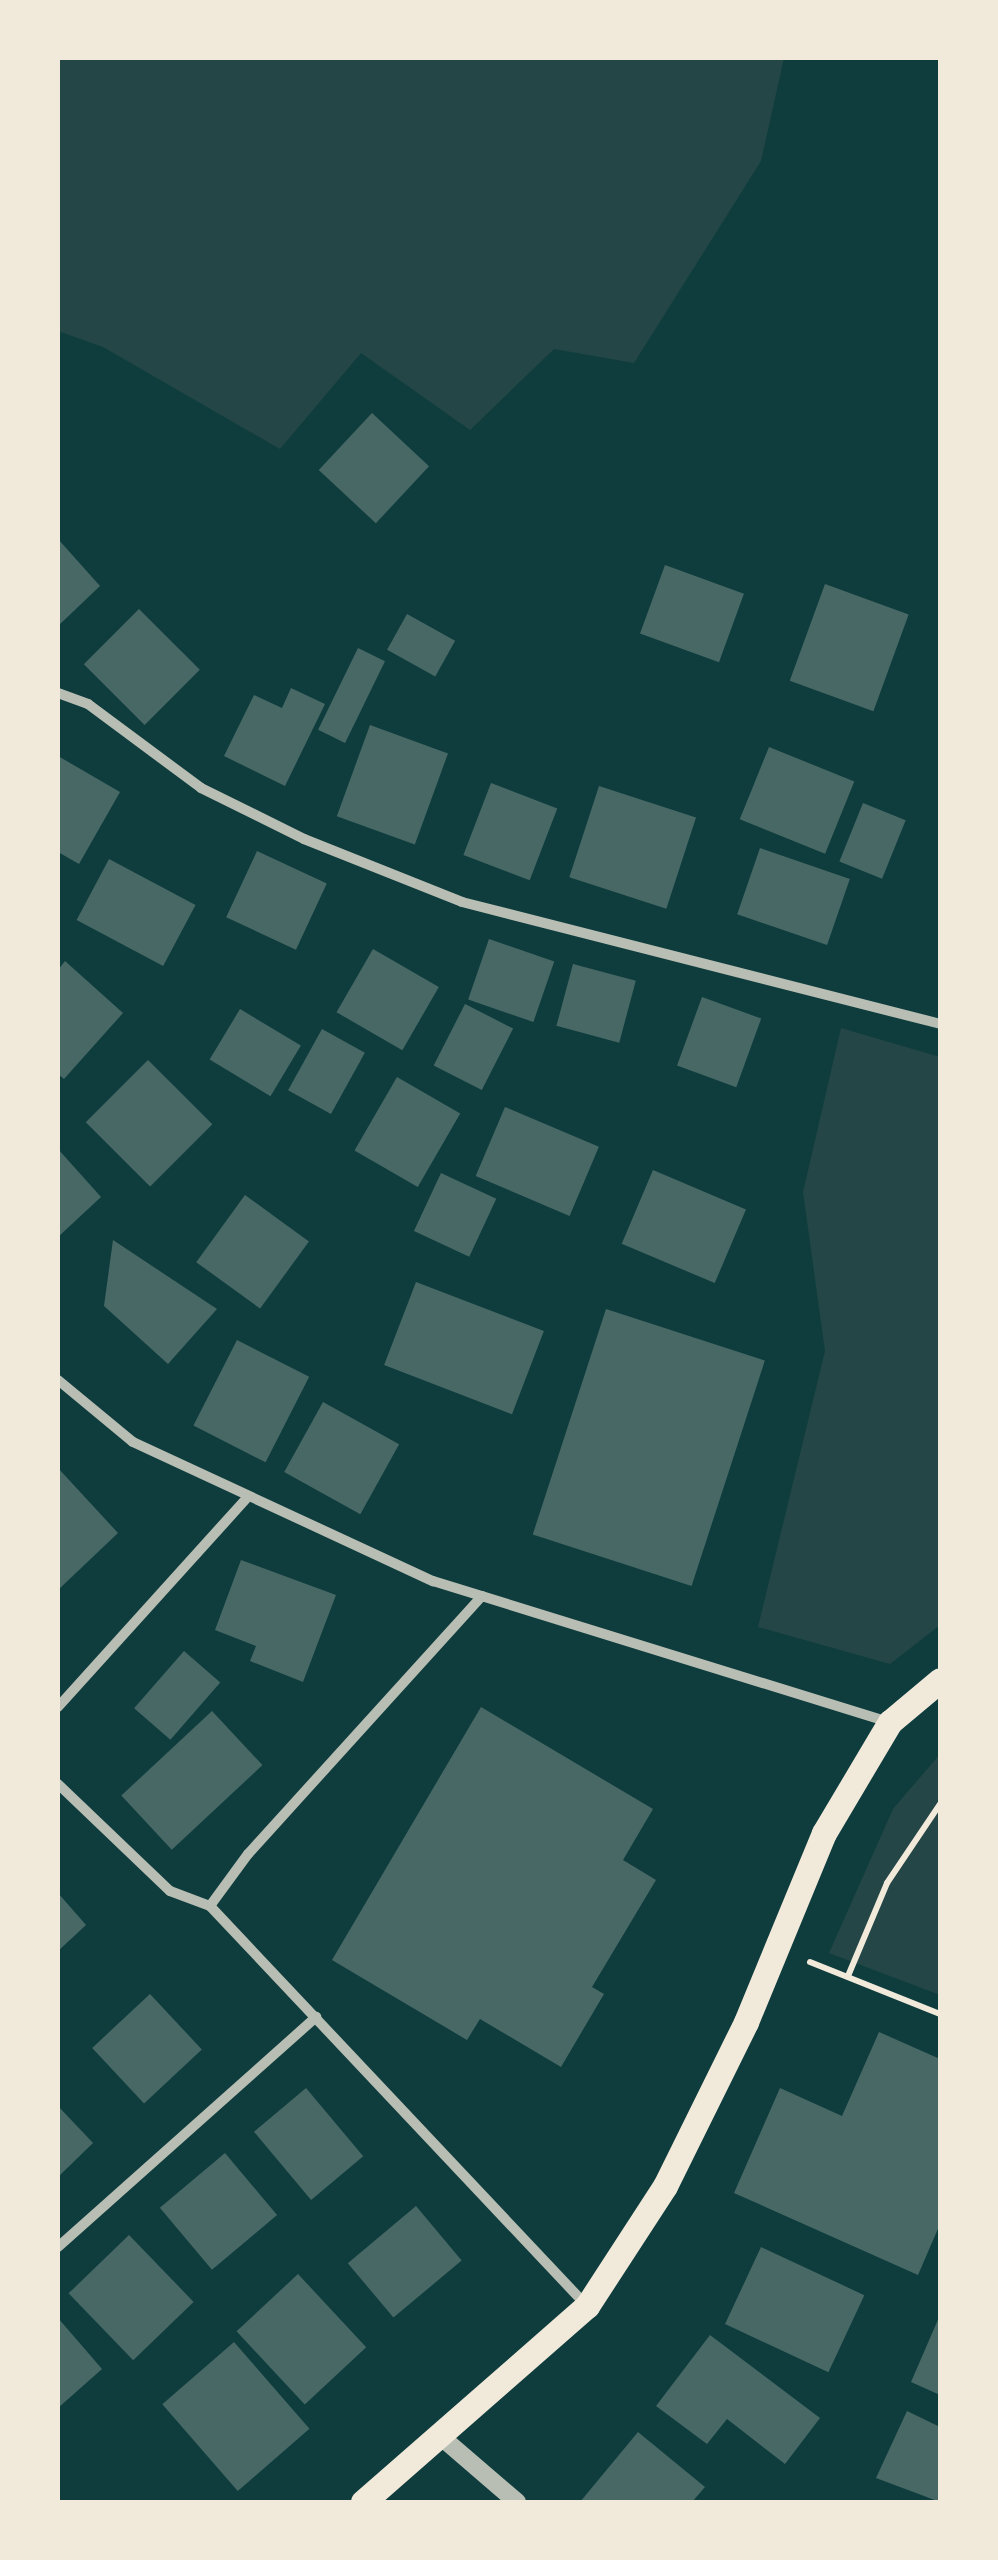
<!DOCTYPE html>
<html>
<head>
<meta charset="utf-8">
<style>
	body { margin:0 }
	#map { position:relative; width:998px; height:2560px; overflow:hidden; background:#0f3d3e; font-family:"Roboto Condensed",sans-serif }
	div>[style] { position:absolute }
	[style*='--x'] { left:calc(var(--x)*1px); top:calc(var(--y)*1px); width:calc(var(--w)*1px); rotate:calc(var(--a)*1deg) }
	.green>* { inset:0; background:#244646 }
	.building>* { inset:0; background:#486865; transform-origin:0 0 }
	.path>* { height:6px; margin:-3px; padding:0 3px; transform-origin:3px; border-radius:3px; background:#f1e9da }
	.minor>* { height:10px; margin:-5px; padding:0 5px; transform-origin:5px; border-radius:5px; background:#b8beb3 }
	.tertiary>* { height:18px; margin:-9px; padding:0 9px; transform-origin:9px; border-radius:9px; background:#b8beb3 }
	.primary>* { height:25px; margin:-12.5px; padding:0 12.5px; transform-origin:12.5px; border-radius:12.5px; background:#f1e9da }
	span { translate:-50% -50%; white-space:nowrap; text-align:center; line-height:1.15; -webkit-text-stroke:10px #f1e9da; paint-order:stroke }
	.frame { position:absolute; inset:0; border:60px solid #f1e9da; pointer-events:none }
</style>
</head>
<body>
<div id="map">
	<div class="green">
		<i style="clip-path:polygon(58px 58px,784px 58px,761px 161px,634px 363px,554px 349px,470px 430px,361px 353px,280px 449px,103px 347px,58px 331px)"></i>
		<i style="clip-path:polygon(841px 1028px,940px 1057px,940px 1625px,890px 1664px,758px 1627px,825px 1351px,803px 1192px)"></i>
		<i style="clip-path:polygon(940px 1754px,940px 1995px,829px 1953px,893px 1809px)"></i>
	</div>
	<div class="building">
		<i style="left:372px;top:413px;width:78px;height:78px;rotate:43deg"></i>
		<i style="clip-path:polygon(58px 539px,100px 586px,58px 626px)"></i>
		<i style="left:665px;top:565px;width:84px;height:73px;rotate:20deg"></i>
		<i style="left:825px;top:584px;width:89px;height:103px;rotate:20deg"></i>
		<i style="left:139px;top:609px;width:86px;height:78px;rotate:45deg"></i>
		<i style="left:407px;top:614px;width:55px;height:41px;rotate:29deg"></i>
		<i style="left:358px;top:648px;width:30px;height:91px;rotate:26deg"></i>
		<i style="clip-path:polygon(291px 688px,325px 704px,285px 786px,224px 756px,254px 695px,282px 708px)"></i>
		<i style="left:370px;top:725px;width:83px;height:97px;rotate:20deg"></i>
		<i style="left:769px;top:747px;width:92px;height:78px;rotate:22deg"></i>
		<i style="clip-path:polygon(58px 756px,120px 792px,79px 864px,58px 852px)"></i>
		<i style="left:491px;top:783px;width:71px;height:77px;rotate:21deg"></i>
		<i style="left:599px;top:786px;width:102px;height:96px;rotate:18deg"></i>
		<i style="left:863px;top:803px;width:46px;height:63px;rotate:22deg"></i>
		<i style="left:760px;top:848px;width:95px;height:70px;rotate:19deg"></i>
		<i style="left:257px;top:851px;width:77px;height:73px;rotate:25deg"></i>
		<i style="left:109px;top:859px;width:98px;height:69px;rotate:28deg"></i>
		<i style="left:489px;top:939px;width:69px;height:64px;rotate:19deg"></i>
		<i style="left:373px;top:949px;width:76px;height:73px;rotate:30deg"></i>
		<i style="clip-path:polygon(65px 961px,123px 1013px,64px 1079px,58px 1074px,58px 970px)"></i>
		<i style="left:573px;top:964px;width:65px;height:64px;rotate:15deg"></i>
		<i style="left:702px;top:997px;width:63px;height:73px;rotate:20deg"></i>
		<i style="left:465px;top:1004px;width:54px;height:69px;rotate:27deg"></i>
		<i style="left:240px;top:1009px;width:71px;height:59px;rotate:31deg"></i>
		<i style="left:322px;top:1029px;width:49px;height:70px;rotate:29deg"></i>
		<i style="left:148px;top:1060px;width:91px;height:88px;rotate:45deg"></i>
		<i style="left:397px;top:1077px;width:73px;height:85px;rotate:30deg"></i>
		<i style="left:505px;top:1107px;width:102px;height:75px;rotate:23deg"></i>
		<i style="clip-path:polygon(58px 1149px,101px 1197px,58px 1237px)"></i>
		<i style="left:653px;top:1170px;width:101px;height:80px;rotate:23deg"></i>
		<i style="left:441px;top:1173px;width:61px;height:64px;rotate:25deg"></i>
		<i style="left:245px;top:1195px;width:79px;height:83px;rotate:36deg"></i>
		<i style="clip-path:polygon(113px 1240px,217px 1309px,168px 1364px,104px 1306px)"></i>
		<i style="left:416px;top:1282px;width:137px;height:89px;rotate:21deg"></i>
		<i style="left:606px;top:1309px;width:167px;height:237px;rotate:18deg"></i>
		<i style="left:237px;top:1340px;width:81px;height:96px;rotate:27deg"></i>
		<i style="left:323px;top:1402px;width:87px;height:80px;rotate:29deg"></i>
		<i style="clip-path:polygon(58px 1468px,118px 1533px,58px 1590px)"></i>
		<i style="clip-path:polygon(241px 1560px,336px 1595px,303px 1682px,250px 1661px,256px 1646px,215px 1630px)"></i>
		<i style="left:184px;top:1651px;width:48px;height:76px;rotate:41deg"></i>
		<i style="clip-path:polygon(481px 1707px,653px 1809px,623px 1860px,656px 1880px,592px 1987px,604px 1994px,561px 2067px,480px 2019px,467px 2040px,332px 1960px)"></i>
		<i style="left:212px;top:1711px;width:74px;height:124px;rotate:47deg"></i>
		<i style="clip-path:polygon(58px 1893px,86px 1925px,58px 1951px)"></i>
		<i style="left:150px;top:1994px;width:76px;height:79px;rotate:47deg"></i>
		<i style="clip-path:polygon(879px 2032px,940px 2059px,940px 2224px,918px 2275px,734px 2193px,780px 2088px,842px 2116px)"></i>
		<i style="left:306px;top:2088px;width:89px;height:68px;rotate:50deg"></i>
		<i style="clip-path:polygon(58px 2106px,93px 2143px,58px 2177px)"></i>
		<i style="left:225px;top:2153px;width:81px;height:85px;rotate:50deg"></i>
		<i style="left:416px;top:2206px;width:71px;height:89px;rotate:50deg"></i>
		<i style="left:129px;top:2235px;width:93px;height:84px;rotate:46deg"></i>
		<i style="left:761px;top:2247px;width:114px;height:85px;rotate:25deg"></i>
		<i style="left:298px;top:2274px;width:100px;height:84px;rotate:47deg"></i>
		<i style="clip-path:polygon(940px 2315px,940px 2395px,911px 2382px)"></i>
		<i style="clip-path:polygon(58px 2318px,102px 2369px,58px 2408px)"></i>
		<i style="clip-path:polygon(710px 2335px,820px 2418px,785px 2464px,727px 2419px,707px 2444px,656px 2406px)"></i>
		<i style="left:234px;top:2342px;width:115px;height:95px;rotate:49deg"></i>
		<i style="clip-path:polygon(907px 2411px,940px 2427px,940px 2502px,876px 2478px)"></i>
		<i style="clip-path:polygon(638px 2432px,705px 2487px,692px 2502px,580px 2502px)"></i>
	</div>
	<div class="path">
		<i style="--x:810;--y:1962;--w:140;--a:21.8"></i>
		<i style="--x:848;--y:1976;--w:101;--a:-67.2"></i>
		<i style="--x:887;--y:1883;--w:95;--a:-56.1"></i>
	</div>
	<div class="minor">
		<i style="--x:58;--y:693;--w:32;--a:20"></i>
		<i style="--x:88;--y:704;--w:141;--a:36.6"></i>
		<i style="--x:201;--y:788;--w:115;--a:26.3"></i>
		<i style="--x:304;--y:839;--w:170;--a:21.7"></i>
		<i style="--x:462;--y:902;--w:493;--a:14.3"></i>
		<i style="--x:58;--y:1380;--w:97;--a:39.6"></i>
		<i style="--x:133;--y:1442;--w:331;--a:24.9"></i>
		<i style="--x:433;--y:1581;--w:477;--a:17.2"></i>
		<i style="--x:482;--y:1596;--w:348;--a:132.2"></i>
		<i style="--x:248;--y:1854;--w:64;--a:126.2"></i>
		<i style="--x:210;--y:1906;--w:550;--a:46.7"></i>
		<i style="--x:58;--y:1707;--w:282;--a:-47.9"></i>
		<i style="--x:58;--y:1784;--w:155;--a:43.7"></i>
		<i style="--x:170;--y:1891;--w:43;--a:20.6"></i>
		<i style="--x:58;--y:2247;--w:346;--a:-41.7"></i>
	</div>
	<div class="tertiary">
		<i style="--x:439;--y:2435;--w:103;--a:40.7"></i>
	</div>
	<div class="primary">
		<i style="--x:363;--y:2502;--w:298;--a:-41.2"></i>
		<i style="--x:587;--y:2306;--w:143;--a:-57"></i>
		<i style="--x:665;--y:2186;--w:183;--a:-63.7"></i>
		<i style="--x:746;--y:2022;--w:204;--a:-67.6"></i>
		<i style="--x:824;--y:1833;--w:129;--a:-59.3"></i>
		<i style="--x:890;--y:1722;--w:65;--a:-40"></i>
	</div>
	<div class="frame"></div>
</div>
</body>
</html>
